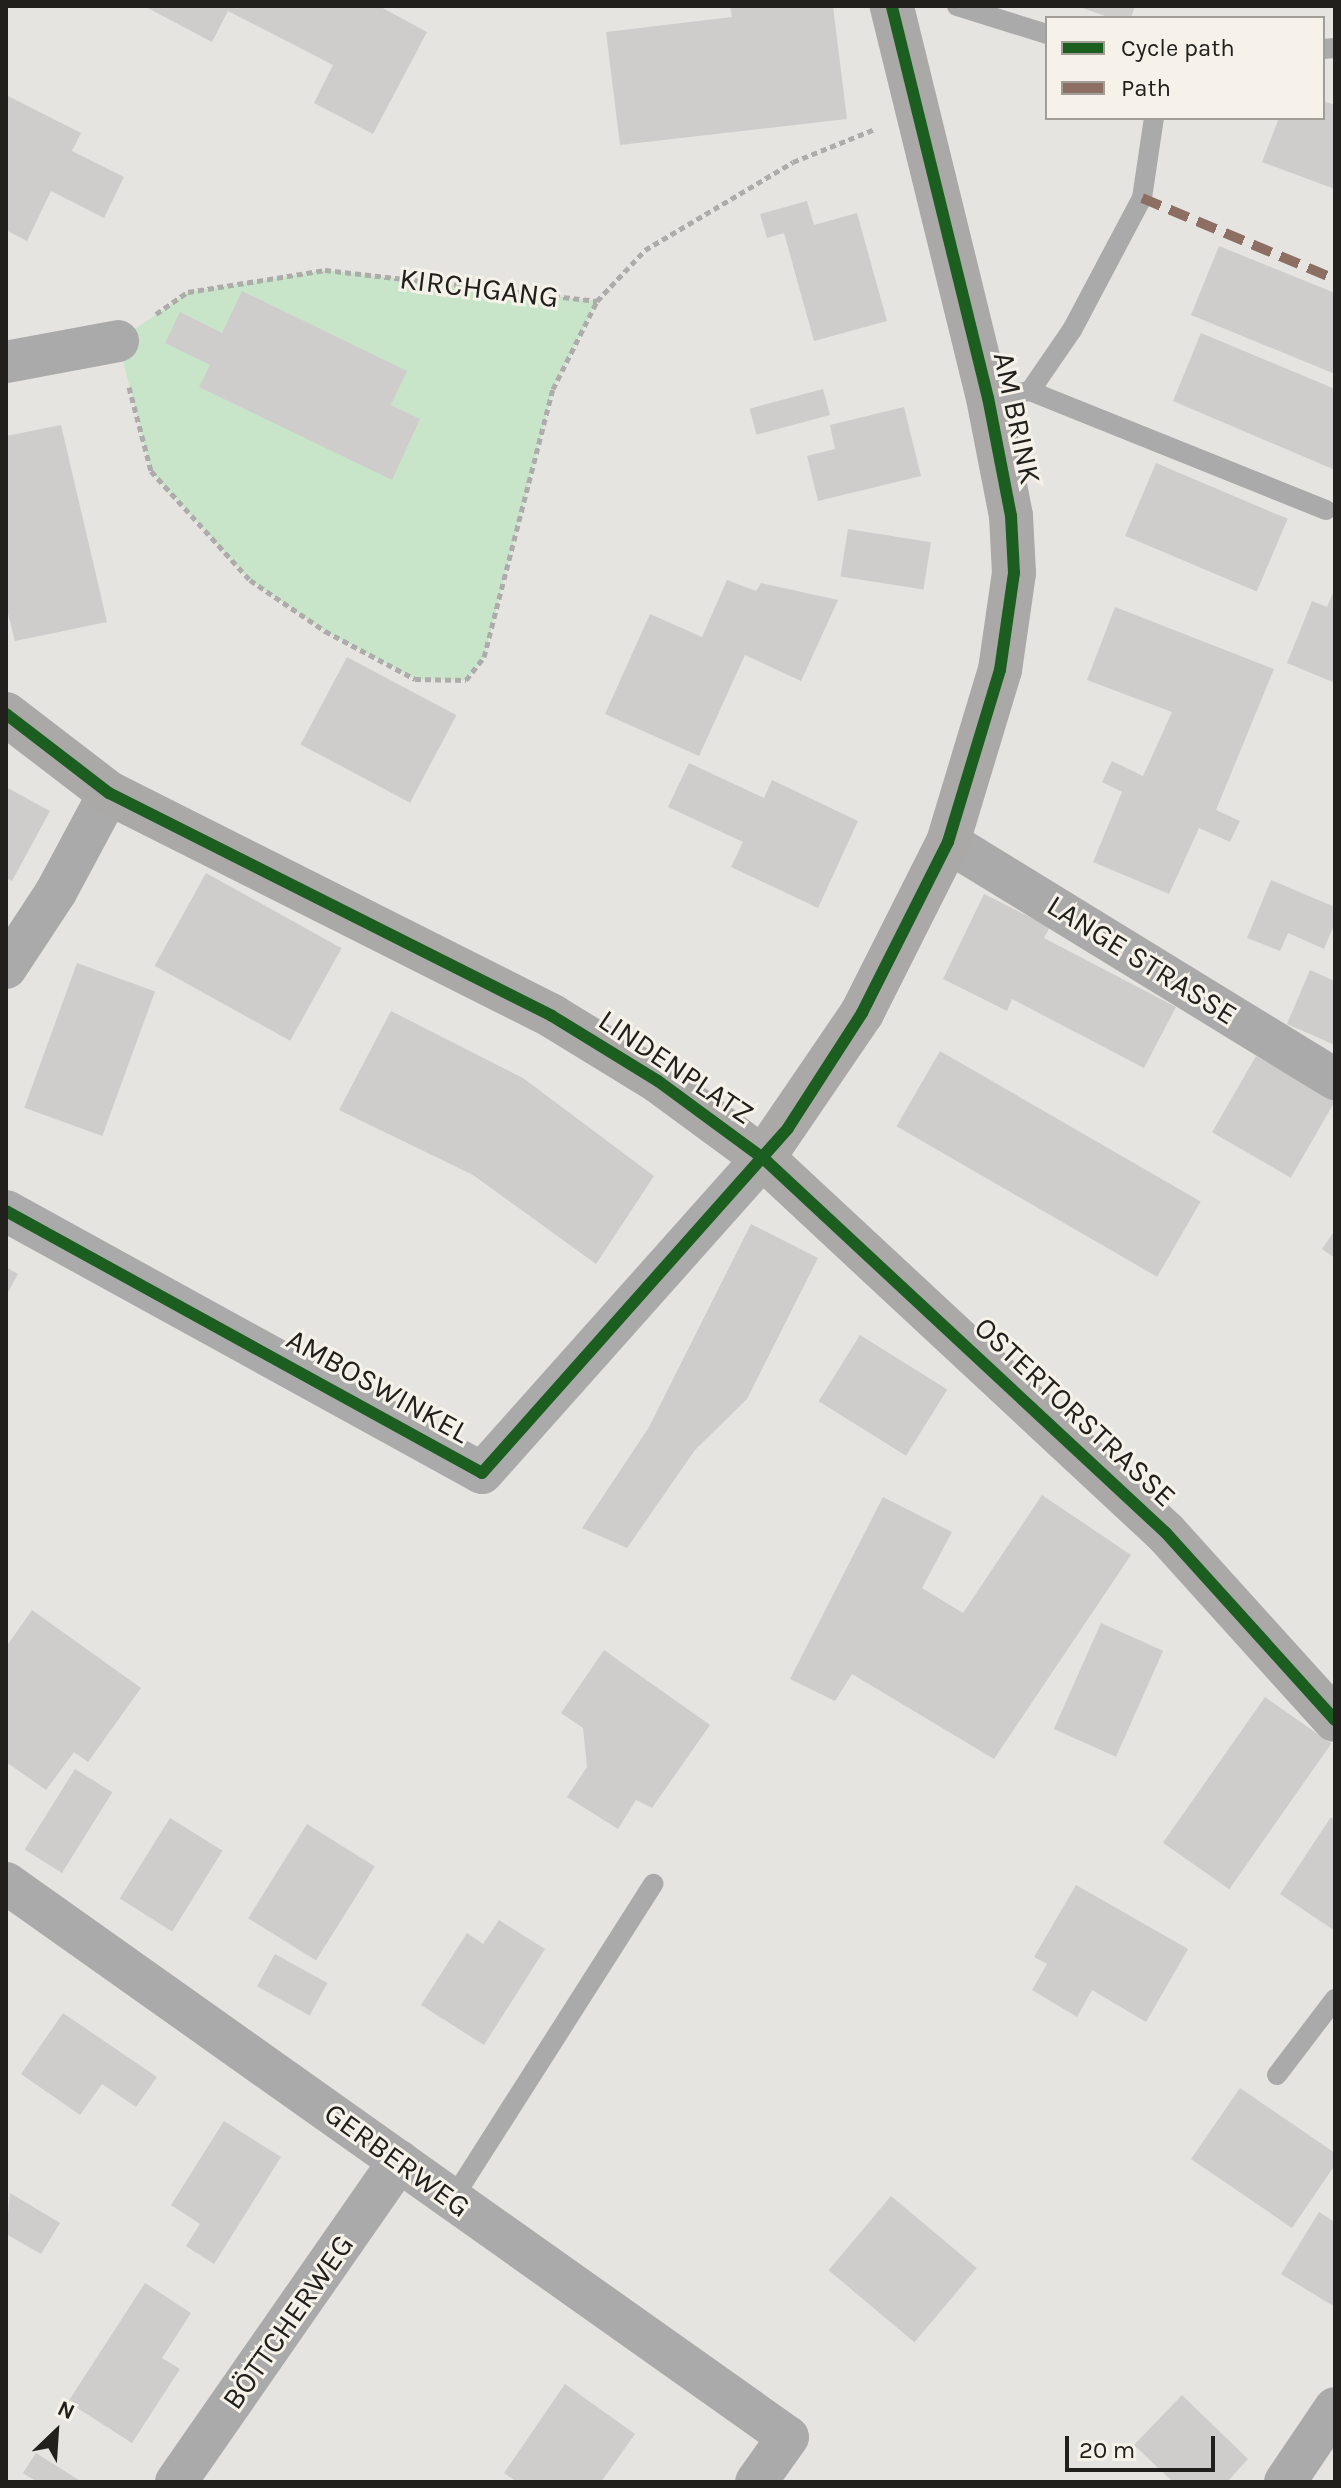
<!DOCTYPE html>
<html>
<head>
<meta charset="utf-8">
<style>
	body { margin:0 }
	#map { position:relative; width:1341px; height:2488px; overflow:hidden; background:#e5e4e0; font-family:Karla,sans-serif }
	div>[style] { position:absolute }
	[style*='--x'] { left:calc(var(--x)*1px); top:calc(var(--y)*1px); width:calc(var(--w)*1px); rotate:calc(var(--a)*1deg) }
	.green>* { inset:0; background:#c8e5c9 }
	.building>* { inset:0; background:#cfcdcb; transform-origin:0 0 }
	.path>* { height:5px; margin-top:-2.5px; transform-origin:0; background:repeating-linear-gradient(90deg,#adacaa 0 6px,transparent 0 10px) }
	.lane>* { height:20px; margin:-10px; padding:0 10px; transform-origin:10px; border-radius:10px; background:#abaaaa }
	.street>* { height:42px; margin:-21px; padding:0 21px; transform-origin:21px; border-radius:21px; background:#abaaaa }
	.secondary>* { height:44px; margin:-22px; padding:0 22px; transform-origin:22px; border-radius:22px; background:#aaa9a8 }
	.quiet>* { height:10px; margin-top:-5px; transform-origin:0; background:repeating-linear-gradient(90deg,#8d6e63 0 20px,transparent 0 30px) }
	.cycleway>* { height:12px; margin:-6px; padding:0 6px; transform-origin:6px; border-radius:6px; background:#1b5e20 }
	span { translate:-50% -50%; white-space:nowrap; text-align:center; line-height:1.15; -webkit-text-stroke:6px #f6f2ea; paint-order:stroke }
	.street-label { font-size:30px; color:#21201d }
	.frame { position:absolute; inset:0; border:8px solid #21201d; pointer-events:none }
	.legend { position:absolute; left:1045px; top:16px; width:280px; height:104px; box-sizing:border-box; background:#f6f2ea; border:2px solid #a19e98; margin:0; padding:10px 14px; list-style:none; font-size:24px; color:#21201d }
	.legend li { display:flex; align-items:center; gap:16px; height:40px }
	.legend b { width:40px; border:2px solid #a19e98 }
	.north { position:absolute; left:16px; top:2392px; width:80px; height:80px; -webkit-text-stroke:6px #f6f2ea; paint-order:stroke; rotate:25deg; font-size:22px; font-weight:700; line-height:32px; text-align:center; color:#21201d }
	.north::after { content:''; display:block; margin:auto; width:28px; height:36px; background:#21201d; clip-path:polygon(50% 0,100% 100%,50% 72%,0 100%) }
	.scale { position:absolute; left:1065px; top:2436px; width:150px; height:36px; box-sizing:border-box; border:4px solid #21201d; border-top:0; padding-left:10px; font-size:24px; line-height:28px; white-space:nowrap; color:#21201d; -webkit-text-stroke:6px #f6f2ea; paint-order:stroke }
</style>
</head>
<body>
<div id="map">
	<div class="green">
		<i style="clip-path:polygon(325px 270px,597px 301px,553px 389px,484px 657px,466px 680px,415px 679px,325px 631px,250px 580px,151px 471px,118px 341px,188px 292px)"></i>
	</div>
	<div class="building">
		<i style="clip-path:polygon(144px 6px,379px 6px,427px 32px,373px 134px,314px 103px,333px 65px,228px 11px,212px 42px)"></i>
		<i style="clip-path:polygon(730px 6px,833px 6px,847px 119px,620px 145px,606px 32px,732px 17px)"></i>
		<i style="clip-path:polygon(1077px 6px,1135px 6px,1131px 18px,1111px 18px)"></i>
		<i style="clip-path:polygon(6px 95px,81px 133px,72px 151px,124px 177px,104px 218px,51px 191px,27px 241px,6px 230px)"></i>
		<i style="clip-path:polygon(1323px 101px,1335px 105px,1335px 189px,1262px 162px,1279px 118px,1323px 118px)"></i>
		<i style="clip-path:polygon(807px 201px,814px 225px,857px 213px,887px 321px,814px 341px,784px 233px,767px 238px,760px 214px)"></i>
		<i style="clip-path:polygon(1219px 246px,1335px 293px,1335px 374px,1191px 315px)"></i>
		<i style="clip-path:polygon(242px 291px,407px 371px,391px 405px,420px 419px,392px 480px,199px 387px,210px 365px,165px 343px,180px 312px,222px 333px)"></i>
		<i style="clip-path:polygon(1201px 333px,1335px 389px,1335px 470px,1173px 401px)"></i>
		<i style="left:823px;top:389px;width:27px;height:76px;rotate:75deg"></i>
		<i style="clip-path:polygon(904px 407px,921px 476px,818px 501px,807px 456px,835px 449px,830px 425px)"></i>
		<i style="clip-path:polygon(61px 425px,107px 622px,15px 641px,6px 606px,6px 436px)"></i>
		<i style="left:1156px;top:463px;width:143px;height:79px;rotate:23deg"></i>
		<i style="left:848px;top:529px;width:84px;height:48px;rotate:9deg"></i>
		<i style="clip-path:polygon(727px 580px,756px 591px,761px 583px,838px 600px,801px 681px,745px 655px,699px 756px,605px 714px,650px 614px,702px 637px)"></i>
		<i style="clip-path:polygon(1335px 588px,1335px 683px,1287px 663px,1312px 601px,1327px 607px)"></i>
		<i style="clip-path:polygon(1115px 607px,1274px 669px,1216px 810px,1240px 821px,1230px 842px,1199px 828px,1169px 894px,1093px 862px,1122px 792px,1102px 782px,1112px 761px,1143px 776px,1172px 712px,1087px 680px)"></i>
		<i style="left:347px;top:657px;width:124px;height:99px;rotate:28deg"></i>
		<i style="clip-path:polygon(689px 763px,764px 798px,772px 780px,858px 821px,818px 908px,731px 867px,743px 842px,668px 807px)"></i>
		<i style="clip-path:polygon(6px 787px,50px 811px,12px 881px,6px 878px)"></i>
		<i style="left:206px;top:873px;width:155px;height:106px;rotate:29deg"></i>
		<i style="clip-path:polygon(1271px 880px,1335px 907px,1335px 923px,1324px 949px,1288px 933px,1280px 951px,1247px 938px)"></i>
		<i style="clip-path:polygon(984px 894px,1050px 927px,1044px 938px,1176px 1007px,1144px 1068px,1012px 999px,1007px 1011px,943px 979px)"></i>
		<i style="left:77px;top:963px;width:83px;height:154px;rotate:20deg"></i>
		<i style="clip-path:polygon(1310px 970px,1335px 981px,1335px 1045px,1287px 1024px)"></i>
		<i style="clip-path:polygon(391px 1011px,523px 1078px,654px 1176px,596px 1264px,473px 1175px,339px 1110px)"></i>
		<i style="left:940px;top:1051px;width:301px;height:87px;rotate:30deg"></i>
		<i style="left:1256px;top:1056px;width:91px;height:88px;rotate:30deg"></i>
		<i style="clip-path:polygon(751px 1224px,818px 1258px,747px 1399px,695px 1450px,627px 1548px,582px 1528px,649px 1427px)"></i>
		<i style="clip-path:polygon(1335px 1230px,1335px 1258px,1322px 1249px)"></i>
		<i style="clip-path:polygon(6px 1267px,18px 1274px,6px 1296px)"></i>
		<i style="left:860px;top:1335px;width:103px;height:78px;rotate:32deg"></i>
		<i style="clip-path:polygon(1042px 1495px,1131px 1555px,994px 1759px,852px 1674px,835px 1701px,790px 1679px,883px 1497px,952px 1532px,922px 1588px,963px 1613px)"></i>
		<i style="clip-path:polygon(32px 1610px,141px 1688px,88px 1762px,74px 1752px,46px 1790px,6px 1762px,6px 1647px)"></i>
		<i style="left:1101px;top:1623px;width:68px;height:116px;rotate:24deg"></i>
		<i style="clip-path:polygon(604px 1650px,710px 1725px,652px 1808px,636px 1800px,618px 1829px,567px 1797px,587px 1767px,583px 1728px,561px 1713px)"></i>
		<i style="left:1265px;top:1697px;width:81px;height:178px;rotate:35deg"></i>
		<i style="left:75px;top:1769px;width:44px;height:95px;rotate:32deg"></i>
		<i style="clip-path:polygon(1331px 1817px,1335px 1820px,1335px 1931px,1280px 1894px)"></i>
		<i style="left:170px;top:1818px;width:62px;height:95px;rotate:32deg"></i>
		<i style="left:307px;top:1824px;width:80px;height:111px;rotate:32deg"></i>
		<i style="clip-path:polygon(1076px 1885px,1188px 1949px,1146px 2022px,1092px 1990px,1077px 2017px,1032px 1990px,1047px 1964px,1034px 1957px)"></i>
		<i style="clip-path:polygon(499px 1920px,545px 1949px,484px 2045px,421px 2005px,467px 1933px,483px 1944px)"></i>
		<i style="left:275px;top:1954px;width:60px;height:37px;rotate:29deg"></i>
		<i style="clip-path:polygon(63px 2013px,157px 2077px,136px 2107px,102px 2084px,80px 2115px,21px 2074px)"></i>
		<i style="clip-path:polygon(1240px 2088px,1335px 2153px,1335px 2165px,1292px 2228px,1191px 2159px)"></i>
		<i style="clip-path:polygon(224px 2121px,281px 2157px,214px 2264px,186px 2246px,200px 2224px,171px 2205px)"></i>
		<i style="clip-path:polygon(10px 2193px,60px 2223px,41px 2254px,6px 2234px)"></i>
		<i style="left:891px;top:2196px;width:112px;height:97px;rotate:40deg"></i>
		<i style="clip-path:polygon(1319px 2212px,1335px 2222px,1335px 2307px,1281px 2274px)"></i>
		<i style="clip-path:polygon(145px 2283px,191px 2313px,162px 2358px,180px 2369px,132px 2443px,68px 2402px)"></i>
		<i style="clip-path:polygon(565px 2384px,635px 2434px,601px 2482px,517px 2482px,504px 2473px)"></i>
		<i style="clip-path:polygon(1182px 2395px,1248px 2459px,1227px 2482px,1173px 2482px,1134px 2445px)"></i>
		<i style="clip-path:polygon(36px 2453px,82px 2482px,37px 2482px,23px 2473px)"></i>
	</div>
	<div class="path">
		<i style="--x:156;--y:314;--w:39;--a:-35"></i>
		<i style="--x:188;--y:292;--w:139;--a:-9.1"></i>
		<i style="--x:325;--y:270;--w:274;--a:6.5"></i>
		<i style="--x:597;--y:301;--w:70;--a:-46.7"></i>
		<i style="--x:645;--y:250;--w:172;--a:-30.7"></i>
		<i style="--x:793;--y:162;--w:88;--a:-21.9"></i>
		<i style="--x:129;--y:387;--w:87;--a:75.3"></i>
		<i style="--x:151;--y:471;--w:147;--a:47.8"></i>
		<i style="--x:250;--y:580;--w:91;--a:34.2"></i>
		<i style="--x:325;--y:631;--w:102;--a:28.1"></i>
		<i style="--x:415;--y:679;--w:51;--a:1.1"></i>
		<i style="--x:466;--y:680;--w:29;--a:-52"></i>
		<i style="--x:484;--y:657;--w:277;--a:-75.6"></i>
		<i style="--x:553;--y:389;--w:98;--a:-63.4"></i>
	</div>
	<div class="lane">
		<i style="--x:957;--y:6;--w:94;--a:17.3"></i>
		<i style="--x:1323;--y:49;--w:12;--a:-5"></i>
		<i style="--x:1030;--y:391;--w:319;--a:21.9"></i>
		<i style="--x:988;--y:398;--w:43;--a:-9.5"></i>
		<i style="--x:1030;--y:391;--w:74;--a:-55.5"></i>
		<i style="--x:1072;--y:330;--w:149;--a:-62.1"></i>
		<i style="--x:1142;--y:198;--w:81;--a:-81.5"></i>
		<i style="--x:1277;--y:2075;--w:96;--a:-52.7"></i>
		<i style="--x:452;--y:2200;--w:375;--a:-57.5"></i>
	</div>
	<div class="street">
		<i style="--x:6;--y:362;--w:114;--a:-10.6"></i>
		<i style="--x:948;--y:842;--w:454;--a:31.5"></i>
		<i style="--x:6;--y:968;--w:91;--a:-56.7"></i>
		<i style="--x:56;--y:892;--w:112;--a:-61.8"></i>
		<i style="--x:6;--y:1211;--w:543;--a:28.83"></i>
		<i style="--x:482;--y:1473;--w:422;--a:-48.3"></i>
		<i style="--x:6;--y:1883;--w:958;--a:35.32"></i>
		<i style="--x:788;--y:2437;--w:55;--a:125.4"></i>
		<i style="--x:176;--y:2482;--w:391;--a:-55.2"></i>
		<i style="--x:1285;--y:2482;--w:89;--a:-56"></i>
	</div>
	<div class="secondary">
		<i style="--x:6;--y:714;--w:130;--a:37.5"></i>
		<i style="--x:109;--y:793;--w:496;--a:26.7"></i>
		<i style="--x:552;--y:1016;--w:124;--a:31.5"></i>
		<i style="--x:658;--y:1081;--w:130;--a:36.3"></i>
		<i style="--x:763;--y:1158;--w:550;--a:42.94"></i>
		<i style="--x:1166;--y:1533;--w:252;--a:47.9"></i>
		<i style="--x:763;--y:1158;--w:176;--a:-55.7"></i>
		<i style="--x:862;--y:1013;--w:191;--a:-63.3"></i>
		<i style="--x:948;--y:842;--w:180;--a:-73.2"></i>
		<i style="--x:1000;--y:670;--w:98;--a:-81.8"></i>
		<i style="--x:1014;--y:573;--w:57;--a:-93"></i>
		<i style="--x:1011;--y:516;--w:120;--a:-101"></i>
		<i style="--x:988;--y:398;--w:404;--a:-103.8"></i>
	</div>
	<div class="quiet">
		<i style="--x:1142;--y:198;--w:209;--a:22.8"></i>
	</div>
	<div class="cycleway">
		<i style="--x:6;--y:714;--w:130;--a:37.5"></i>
		<i style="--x:109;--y:793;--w:496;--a:26.7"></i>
		<i style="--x:552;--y:1016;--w:124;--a:31.5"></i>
		<i style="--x:658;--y:1081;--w:130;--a:36.3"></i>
		<i style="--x:763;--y:1158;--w:550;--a:42.94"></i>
		<i style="--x:1166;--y:1533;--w:252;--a:47.9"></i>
		<i style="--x:6;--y:1211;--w:543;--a:28.83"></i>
		<i style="--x:482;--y:1473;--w:461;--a:-48.4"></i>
		<i style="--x:788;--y:1128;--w:137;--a:-57.2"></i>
		<i style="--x:862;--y:1013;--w:191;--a:-63.3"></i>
		<i style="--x:948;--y:842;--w:180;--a:-73.2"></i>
		<i style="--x:1000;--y:670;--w:98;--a:-81.8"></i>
		<i style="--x:1014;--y:573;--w:57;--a:-93"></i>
		<i style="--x:1011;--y:516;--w:120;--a:-101"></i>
		<i style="--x:988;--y:398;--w:404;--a:-103.8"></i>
	</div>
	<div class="street-label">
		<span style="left:479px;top:288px;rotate:7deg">KIRCHGANG</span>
		<span style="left:1017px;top:418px;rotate:78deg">AM BRINK</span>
		<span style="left:1142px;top:960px;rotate:32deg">LANGE STRASSE</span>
		<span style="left:676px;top:1067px;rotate:34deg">LINDENPLATZ</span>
		<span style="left:378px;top:1386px;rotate:29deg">AMBOSWINKEL</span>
		<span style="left:1075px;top:1412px;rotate:43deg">OSTERTORSTRASSE</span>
		<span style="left:397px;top:2160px;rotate:36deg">GERBERWEG</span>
		<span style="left:288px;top:2322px;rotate:-55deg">BÖTTCHERWEG</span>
	</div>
	<div class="frame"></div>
	<ul class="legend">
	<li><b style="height:10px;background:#1b5e20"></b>Cycle path</li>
	<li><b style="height:10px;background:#8d6e63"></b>Path</li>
	</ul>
	<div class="north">N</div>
	<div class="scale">20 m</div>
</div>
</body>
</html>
